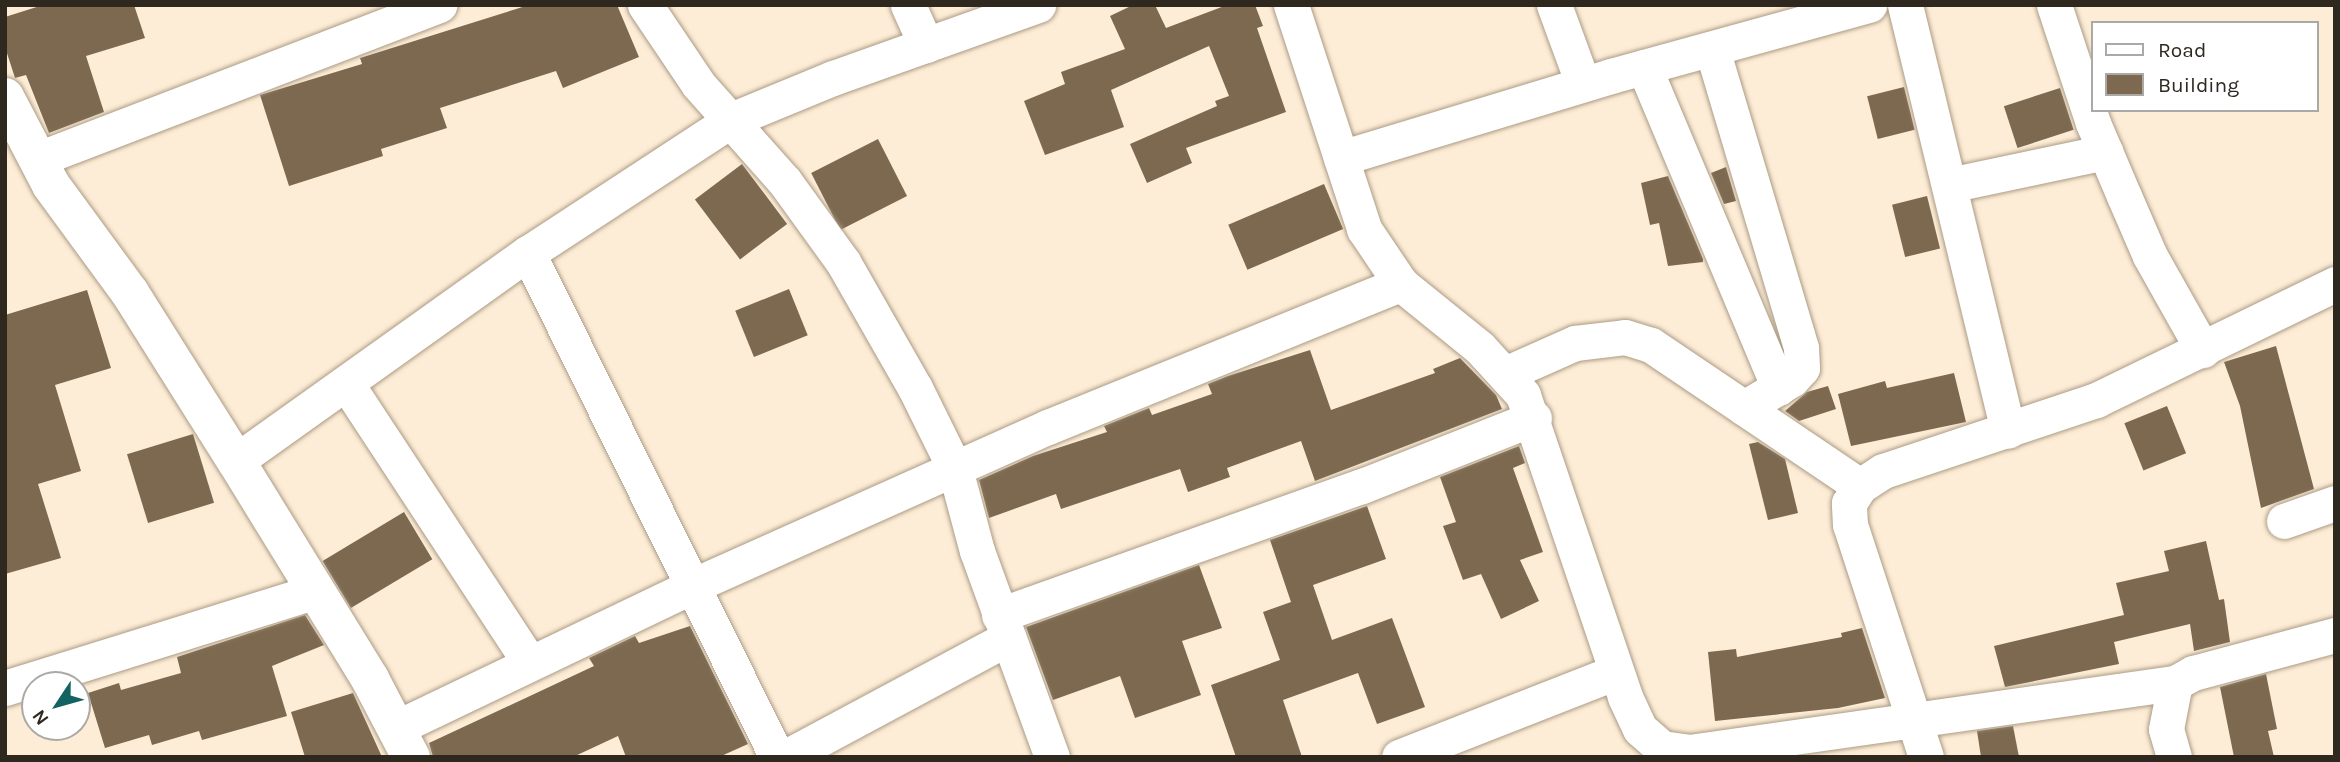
<!DOCTYPE html>
<html>
<head>
<meta charset="utf-8">
<style>
	body { margin:0 }
	#map { position:relative; width:2340px; height:762px; overflow:hidden; background:#feedd6; font-family:Karla,sans-serif }
	div>[style] { position:absolute }
	[style*='--x'] { left:calc(var(--x)*1px); top:calc(var(--y)*1px); width:calc(var(--w)*1px); rotate:calc(var(--a)*1deg) }
	.building>* { inset:0; background:#7c6950; transform-origin:0 0 }
	.roads { filter:drop-shadow(0 0 2px #ab9b85) drop-shadow(0 0 2px #ab9b85) }
	.street>* { height:35px; margin:-17.5px; padding:0 17.5px; transform-origin:17.5px; border-radius:17.5px; background:#fff }
	.secondary>* { height:38px; margin:-19px; padding:0 19px; transform-origin:19px; border-radius:19px; background:#fff }
	span { translate:-50% -50%; white-space:nowrap; text-align:center; line-height:1.15; -webkit-text-stroke:7px #fff; paint-order:stroke }
	.frame { position:absolute; inset:0; border:7px solid #2e281f; pointer-events:none }
	.legend { position:absolute; left:2091px; top:21px; width:228px; height:91px; box-sizing:border-box; background:#fff; border:2px solid #aba9a5; margin:0; padding:9px 12px; list-style:none; font-size:21px; color:#2e281f }
	.legend li { display:flex; align-items:center; gap:14px; height:35px }
	.legend b { width:35px; border:2px solid #aba9a5 }
	.north { position:absolute; left:21px; top:671px; width:70px; height:70px; box-sizing:border-box; background:#fff; border:2px solid #aba9a5; border-radius:50%; rotate:234deg; font-size:19px; font-weight:700; line-height:28px; text-align:center; color:#2e281f }
	.north::after { content:''; display:block; margin:auto; width:24px; height:32px; background:#146363; clip-path:polygon(50% 0,100% 100%,50% 72%,0 100%) }
</style>
</head>
<body>
<div id="map">
	<div class="building">
		<i style="clip-path:polygon(43px 5px,134px 5px,145px 38px,86px 56px,104px 112px,49px 133px,26px 75px,15px 78px,5px 47px,5px 17px)"></i>
		<i style="clip-path:polygon(529px 5px,617px 5px,639px 57px,563px 88px,556px 71px,440px 108px,447px 128px,381px 149px,383px 156px,289px 186px,260px 95px,362px 64px,360px 58px)"></i>
		<i style="clip-path:polygon(1133px 5px,1155px 5px,1166px 28px,1227px 5px,1255px 5px,1263px 26px,1257px 28px,1286px 112px,1186px 148px,1192px 163px,1147px 183px,1130px 144px,1217px 106px,1215px 101px,1229px 96px,1209px 46px,1111px 90px,1124px 127px,1045px 155px,1024px 101px,1065px 84px,1061px 72px,1125px 49px,1110px 16px)"></i>
		<i style="left:1904px;top:87px;width:44px;height:38px;rotate:76deg"></i>
		<i style="left:2060px;top:88px;width:44px;height:59px;rotate:72deg"></i>
		<i style="left:878px;top:139px;width:64px;height:75px;rotate:63deg"></i>
		<i style="left:742px;top:164px;width:75px;height:59px;rotate:53deg"></i>
		<i style="clip-path:polygon(1726px 167px,1736px 201px,1724px 204px,1711px 173px)"></i>
		<i style="clip-path:polygon(1668px 176px,1703px 259px,1703px 262px,1668px 266px,1659px 223px,1650px 225px,1641px 183px)"></i>
		<i style="left:1324px;top:184px;width:49px;height:104px;rotate:67deg"></i>
		<i style="left:1927px;top:196px;width:54px;height:36px;rotate:76deg"></i>
		<i style="left:789px;top:289px;width:50px;height:58px;rotate:68deg"></i>
		<i style="clip-path:polygon(87px 290px,111px 368px,55px 385px,81px 471px,38px 484px,61px 558px,5px 574px,5px 315px)"></i>
		<i style="clip-path:polygon(2276px 346px,2314px 489px,2261px 508px,2240px 406px,2224px 362px)"></i>
		<i style="clip-path:polygon(1310px 350px,1331px 410px,1435px 373px,1433px 369px,1460px 358px,1496px 395px,1502px 409px,1315px 481px,1301px 441px,1227px 468px,1230px 477px,1188px 492px,1180px 469px,1061px 509px,1056px 494px,989px 518px,979px 480px,1033px 456px,1107px 432px,1104px 426px,1149px 408px,1152px 415px,1212px 394px,1208px 384px,1228px 376px)"></i>
		<i style="clip-path:polygon(1954px 373px,1966px 422px,1851px 446px,1838px 394px,1885px 381px,1887px 388px)"></i>
		<i style="clip-path:polygon(1828px 386px,1836px 409px,1799px 421px,1785px 411px,1807px 392px)"></i>
		<i style="left:2167px;top:406px;width:51px;height:46px;rotate:68deg"></i>
		<i style="left:193px;top:434px;width:72px;height:69px;rotate:73deg"></i>
		<i style="clip-path:polygon(1758px 442px,1785px 459px,1798px 513px,1768px 520px,1749px 444px)"></i>
		<i style="clip-path:polygon(1519px 446px,1525px 463px,1513px 468px,1543px 552px,1520px 560px,1539px 601px,1501px 619px,1481px 574px,1463px 580px,1443px 526px,1456px 522px,1440px 477px)"></i>
		<i style="clip-path:polygon(1367px 506px,1386px 559px,1313px 585px,1332px 640px,1392px 618px,1425px 707px,1377px 724px,1358px 673px,1283px 700px,1302px 757px,1236px 757px,1211px 685px,1280px 660px,1263px 612px,1291px 602px,1270px 540px)"></i>
		<i style="left:404px;top:512px;width:55px;height:95px;rotate:59deg"></i>
		<i style="clip-path:polygon(2206px 541px,2219px 600px,2224px 599px,2230px 642px,2194px 651px,2190px 624px,2114px 642px,2119px 664px,2005px 687px,1994px 646px,2124px 615px,2116px 583px,2169px 571px,2164px 551px)"></i>
		<i style="clip-path:polygon(1199px 565px,1222px 628px,1182px 641px,1201px 695px,1135px 718px,1120px 676px,1053px 700px,1026px 627px)"></i>
		<i style="clip-path:polygon(305px 615px,324px 645px,272px 666px,287px 716px,202px 740px,199px 731px,152px 745px,149px 735px,105px 748px,88px 693px,119px 683px,121px 690px,181px 673px,177px 657px)"></i>
		<i style="clip-path:polygon(690px 626px,748px 744px,719px 757px,626px 757px,618px 736px,573px 757px,433px 757px,429px 743px,594px 666px,589px 658px,635px 636px,639px 643px)"></i>
		<i style="clip-path:polygon(1862px 628px,1885px 698px,1838px 708px,1715px 721px,1708px 652px,1736px 649px,1737px 657px,1842px 637px,1841px 633px)"></i>
		<i style="clip-path:polygon(2266px 674px,2277px 729px,2268px 731px,2274px 757px,2234px 757px,2220px 687px)"></i>
		<i style="clip-path:polygon(353px 693px,382px 757px,305px 757px,291px 712px)"></i>
		<i style="clip-path:polygon(2013px 726px,2019px 757px,1981px 757px,1977px 731px)"></i>
	</div>
	<div class="roads">
		<div class="street">
			<i style="--x:645;--y:5;--w:95;--a:56.1"></i>
			<i style="--x:698;--y:84;--w:131;--a:48.4"></i>
			<i style="--x:785;--y:182;--w:99;--a:54.1"></i>
			<i style="--x:843;--y:262;--w:145;--a:60.3"></i>
			<i style="--x:915;--y:388;--w:90;--a:63.7"></i>
			<i style="--x:955;--y:469;--w:85;--a:75"></i>
			<i style="--x:977;--y:551;--w:219;--a:70"></i>
			<i style="--x:908;--y:5;--w:44;--a:65.8"></i>
			<i style="--x:1291;--y:5;--w:236;--a:71.9"></i>
			<i style="--x:1364;--y:229;--w:66;--a:56.1"></i>
			<i style="--x:1401;--y:284;--w:102;--a:39"></i>
			<i style="--x:1480;--y:348;--w:64;--a:47.5"></i>
			<i style="--x:1523;--y:395;--w:319;--a:71.3"></i>
			<i style="--x:1625;--y:697;--w:35;--a:65"></i>
			<i style="--x:1640;--y:729;--w:29;--a:41"></i>
			<i style="--x:1662;--y:748;--w:27;--a:8"></i>
			<i style="--x:1689;--y:752;--w:491;--a:-8.1"></i>
			<i style="--x:1554;--y:5;--w:84;--a:69.8"></i>
			<i style="--x:1905;--y:5;--w:438;--a:76.4"></i>
			<i style="--x:2054;--y:5;--w:124;--a:71.7"></i>
			<i style="--x:2093;--y:123;--w:79;--a:67"></i>
			<i style="--x:2124;--y:196;--w:65;--a:66.6"></i>
			<i style="--x:2150;--y:256;--w:108;--a:60.6"></i>
			<i style="--x:1712;--y:49;--w:312;--a:73.4"></i>
			<i style="--x:1801;--y:348;--w:20;--a:87"></i>
			<i style="--x:1802;--y:368;--w:15;--a:132"></i>
			<i style="--x:1792;--y:379;--w:56;--a:148.9"></i>
			<i style="--x:1644;--y:67;--w:348;--a:67.2"></i>
			<i style="--x:1341;--y:158;--w:282;--a:-16.9"></i>
			<i style="--x:1611;--y:76;--w:268;--a:-15.4"></i>
			<i style="--x:38;--y:159;--w:430;--a:-21"></i>
			<i style="--x:1949;--y:185;--w:160;--a:-11.9"></i>
			<i style="--x:528;--y:253;--w:562;--a:63.71"></i>
			<i style="--x:1505;--y:374;--w:77;--a:-23.9"></i>
			<i style="--x:1575;--y:343;--w:50;--a:-6.8"></i>
			<i style="--x:1625;--y:337;--w:27;--a:17"></i>
			<i style="--x:1651;--y:345;--w:252;--a:34"></i>
			<i style="--x:346;--y:383;--w:335;--a:56.7"></i>
			<i style="--x:236;--y:461;--w:359;--a:-35.5"></i>
			<i style="--x:528;--y:253;--w:243;--a:-33.2"></i>
			<i style="--x:731;--y:120;--w:110;--a:-22.4"></i>
			<i style="--x:833;--y:78;--w:218;--a:-19.6"></i>
			<i style="--x:2284;--y:521;--w:54;--a:-19.4"></i>
			<i style="--x:999;--y:615;--w:385;--a:-19.6"></i>
			<i style="--x:1362;--y:486;--w:185;--a:-21.6"></i>
			<i style="--x:5;--y:688;--w:326;--a:-17.3"></i>
			<i style="--x:396;--y:728;--w:328;--a:-25.6"></i>
			<i style="--x:692;--y:586;--w:390;--a:-24.1"></i>
			<i style="--x:1048;--y:427;--w:381;--a:-22.1"></i>
			<i style="--x:786;--y:757;--w:252;--a:-28.2"></i>
			<i style="--x:1399;--y:757;--w:233;--a:-21.4"></i>
			<i style="--x:1926;--y:757;--w:244;--a:-108.1"></i>
			<i style="--x:1850;--y:525;--w:22;--a:-93"></i>
			<i style="--x:1849;--y:503;--w:20;--a:-57"></i>
			<i style="--x:1860;--y:486;--w:27;--a:-33"></i>
			<i style="--x:1883;--y:471;--w:225;--a:-18.4"></i>
			<i style="--x:2096;--y:400;--w:266;--a:-25.9"></i>
			<i style="--x:2174;--y:757;--w:29;--a:-106"></i>
			<i style="--x:2166;--y:729;--w:47;--a:-78.9"></i>
			<i style="--x:2175;--y:683;--w:21;--a:-29"></i>
			<i style="--x:2193;--y:673;--w:147;--a:-15"></i>
		</div>
		<div class="secondary">
			<i style="--x:5;--y:97;--w:99;--a:62.4"></i>
			<i style="--x:51;--y:185;--w:134;--a:53.8"></i>
			<i style="--x:130;--y:293;--w:199;--a:57.8"></i>
			<i style="--x:236;--y:461;--w:256;--a:58.4"></i>
			<i style="--x:370;--y:679;--w:88;--a:62.3"></i>
		</div>
	</div>
	<div class="frame"></div>
	<ul class="legend">
	<li><b style="height:9px;background:#fff"></b>Road</li>
	<li><b style="height:19px;background:#7c6950"></b>Building</li>
	</ul>
	<div class="north">N</div>
</div>
</body>
</html>
